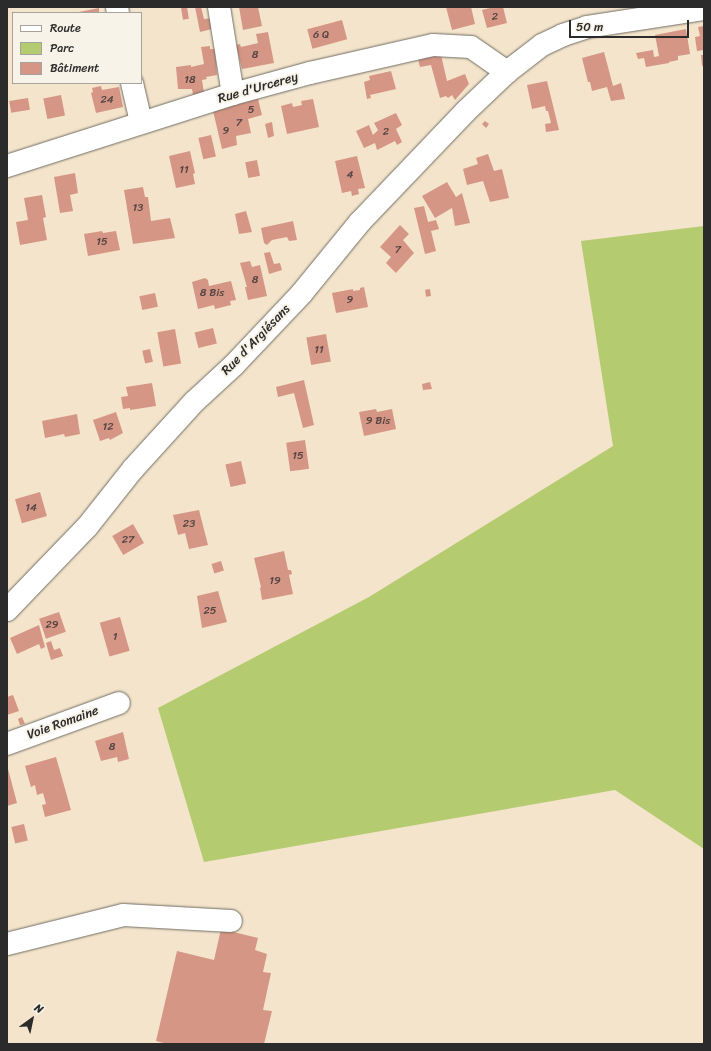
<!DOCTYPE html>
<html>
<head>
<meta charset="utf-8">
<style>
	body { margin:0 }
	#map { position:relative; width:711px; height:1051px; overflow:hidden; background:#f3e4cb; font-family:Sriracha,sans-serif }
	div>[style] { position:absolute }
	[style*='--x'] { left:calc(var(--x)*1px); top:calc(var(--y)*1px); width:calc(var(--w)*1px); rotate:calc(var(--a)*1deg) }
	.green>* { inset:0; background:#b5cb70 }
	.building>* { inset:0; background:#d69685; transform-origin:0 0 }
	.roads { filter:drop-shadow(0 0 1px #716c63) drop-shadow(0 0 1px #716c63) }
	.minor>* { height:22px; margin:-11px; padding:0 11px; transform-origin:11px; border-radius:11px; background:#fff }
	.major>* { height:22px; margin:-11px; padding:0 11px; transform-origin:11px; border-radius:11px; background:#fff }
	span { translate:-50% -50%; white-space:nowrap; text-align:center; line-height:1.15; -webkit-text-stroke:4px #f7f3e8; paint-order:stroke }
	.number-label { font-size:11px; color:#564642 }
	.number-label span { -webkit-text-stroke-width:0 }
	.street-label { font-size:13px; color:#2b2b2b }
	.frame { position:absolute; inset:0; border:8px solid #2b2b2b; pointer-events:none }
	.legend { position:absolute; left:12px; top:12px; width:130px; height:72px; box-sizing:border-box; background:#f7f3e8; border:1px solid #a5a39c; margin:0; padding:5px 7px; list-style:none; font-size:12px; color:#2b2b2b }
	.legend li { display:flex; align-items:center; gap:8px; height:20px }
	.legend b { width:20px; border:1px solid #a5a39c }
	.north { position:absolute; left:12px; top:999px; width:40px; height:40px; -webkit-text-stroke:3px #f7f3e8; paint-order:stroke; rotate:33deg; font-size:11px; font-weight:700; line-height:16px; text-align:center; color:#2b2b2b }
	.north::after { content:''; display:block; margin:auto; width:14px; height:18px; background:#2b2b2b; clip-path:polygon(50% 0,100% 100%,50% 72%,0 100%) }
	.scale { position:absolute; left:569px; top:20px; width:120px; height:18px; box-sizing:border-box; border:2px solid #2b2b2b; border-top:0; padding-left:5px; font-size:12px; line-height:14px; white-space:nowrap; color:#2b2b2b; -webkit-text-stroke:3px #f7f3e8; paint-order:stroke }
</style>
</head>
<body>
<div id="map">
	<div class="green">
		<i style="clip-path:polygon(704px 226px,704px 849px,615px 790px,204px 862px,158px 708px,369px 597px,613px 446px,581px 241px)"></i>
	</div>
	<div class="building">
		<i style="left:187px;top:7px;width:12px;height:6px;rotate:81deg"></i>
		<i style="clip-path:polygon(195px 7px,201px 7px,204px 19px,215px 18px,216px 28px,200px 32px)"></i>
		<i style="clip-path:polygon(239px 7px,258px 7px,262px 26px,243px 30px)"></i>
		<i style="clip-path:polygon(446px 7px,471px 7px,475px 24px,452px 30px)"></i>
		<i style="clip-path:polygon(489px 7px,503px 7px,507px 23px,487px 28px,482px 10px,490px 8px)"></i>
		<i style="clip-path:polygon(99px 8px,99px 13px,79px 13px,79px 12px)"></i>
		<i style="left:342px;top:20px;width:20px;height:36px;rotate:75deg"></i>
		<i style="clip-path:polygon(704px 26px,704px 50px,697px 51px,695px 37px,700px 36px,698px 27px)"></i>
		<i style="clip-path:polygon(686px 29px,690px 54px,678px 56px,678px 60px,669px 62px,669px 63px,646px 67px,644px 58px,638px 59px,636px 53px,653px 50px,654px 57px,659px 56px,655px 35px)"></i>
		<i style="clip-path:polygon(268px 32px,274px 63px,242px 69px,236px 45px,240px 44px,241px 47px,258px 43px,256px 34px)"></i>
		<i style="clip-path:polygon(210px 46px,210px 49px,215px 49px,217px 75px,206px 77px,207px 79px,202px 80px,204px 93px,193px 95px,192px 89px,178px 89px,176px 67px,191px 65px,191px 67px,204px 64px,201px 47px)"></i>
		<i style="clip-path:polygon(604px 52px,613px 86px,621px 83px,625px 99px,611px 101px,607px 87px,592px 91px,590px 82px,588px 82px,582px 58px)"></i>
		<i style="clip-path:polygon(441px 55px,447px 81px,465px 74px,469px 84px,455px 100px,452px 95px,448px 98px,446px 96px,440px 98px,431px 65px,420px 67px,418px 59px)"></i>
		<i style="clip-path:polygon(701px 55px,704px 55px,704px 65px,702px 66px)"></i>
		<i style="clip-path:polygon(391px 71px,396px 89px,370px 95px,371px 98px,367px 99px,364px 82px,370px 80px,369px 76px)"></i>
		<i style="clip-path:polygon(547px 81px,559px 130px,546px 132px,545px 124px,551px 123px,548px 111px,546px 111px,545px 106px,532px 109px,527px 85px)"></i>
		<i style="clip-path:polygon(101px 86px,102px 90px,119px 87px,123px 107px,96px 113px,91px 93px,93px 92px,92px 88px)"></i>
		<i style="left:61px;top:95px;width:21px;height:18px;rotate:79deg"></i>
		<i style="left:28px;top:98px;width:12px;height:19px;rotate:81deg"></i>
		<i style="clip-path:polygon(258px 99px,262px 115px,248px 119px,251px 133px,236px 136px,237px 145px,222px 149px,213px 111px)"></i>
		<i style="clip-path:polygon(313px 99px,319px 127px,287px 134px,281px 106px,292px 103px,293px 107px,302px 105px,301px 101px)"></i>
		<i style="clip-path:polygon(396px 113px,402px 125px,396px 129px,402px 142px,397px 145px,395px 141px,377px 150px,375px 143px,364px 148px,356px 131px,369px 125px,373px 135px,378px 130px,374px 123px)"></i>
		<i style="clip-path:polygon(485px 121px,489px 124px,486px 128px,482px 124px)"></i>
		<i style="clip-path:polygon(272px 122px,274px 136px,268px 138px,265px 124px)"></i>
		<i style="left:211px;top:135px;width:22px;height:13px;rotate:77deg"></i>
		<i style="clip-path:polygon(190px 151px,195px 173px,193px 174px,195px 184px,176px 188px,169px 156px)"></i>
		<i style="clip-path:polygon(488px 154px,494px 171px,502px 169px,509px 198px,490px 202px,483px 181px,467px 185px,463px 169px,478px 164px,476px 158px)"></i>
		<i style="clip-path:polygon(357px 156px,365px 188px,358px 189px,359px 194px,352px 196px,351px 191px,342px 193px,335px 161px)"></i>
		<i style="left:257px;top:160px;width:16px;height:12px;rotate:79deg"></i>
		<i style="clip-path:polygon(75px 173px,78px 193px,70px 195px,73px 211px,60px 213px,54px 177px)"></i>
		<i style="clip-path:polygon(447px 182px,456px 197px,462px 193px,470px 223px,455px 226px,452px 208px,435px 218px,422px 196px)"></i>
		<i style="clip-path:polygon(143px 187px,145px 197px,148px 197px,151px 221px,170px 218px,175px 238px,133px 244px,124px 190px)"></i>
		<i style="clip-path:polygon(42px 195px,46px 217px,43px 218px,47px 240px,20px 245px,16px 222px,28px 220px,24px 198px)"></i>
		<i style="clip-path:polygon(424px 206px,428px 222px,436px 220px,439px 229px,431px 231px,436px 251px,425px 254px,414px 208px)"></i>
		<i style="clip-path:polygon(246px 211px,252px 232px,239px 234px,235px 214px)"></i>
		<i style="clip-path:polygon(293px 221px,297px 240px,289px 241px,287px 237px,272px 240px,267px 245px,264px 243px,261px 228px)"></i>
		<i style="clip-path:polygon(400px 225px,409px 234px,403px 240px,414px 253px,396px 273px,386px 263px,391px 257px,380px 247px)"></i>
		<i style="clip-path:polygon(102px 231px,103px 233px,116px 231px,120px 250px,88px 256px,84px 234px)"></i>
		<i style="clip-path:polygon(270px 252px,274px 264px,280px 263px,282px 270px,269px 274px,264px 253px)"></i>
		<i style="clip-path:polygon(250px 261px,252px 267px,260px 265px,267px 296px,248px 300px,245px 287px,247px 287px,240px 263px)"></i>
		<i style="clip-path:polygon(205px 278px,208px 280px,209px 286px,231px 281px,236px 300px,230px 301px,231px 305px,215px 309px,214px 305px,198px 309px,192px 282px)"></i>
		<i style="clip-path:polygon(364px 287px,368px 307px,336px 313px,332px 293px,353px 289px,353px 291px,360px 290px,360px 288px)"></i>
		<i style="left:430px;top:289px;width:7px;height:5px;rotate:82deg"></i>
		<i style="left:155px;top:293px;width:14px;height:16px;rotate:78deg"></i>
		<i style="left:213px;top:328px;width:16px;height:19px;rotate:76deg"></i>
		<i style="left:175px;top:329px;width:35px;height:18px;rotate:80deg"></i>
		<i style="left:326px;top:334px;width:28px;height:20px;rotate:80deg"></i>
		<i style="left:150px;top:349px;width:13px;height:8px;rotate:77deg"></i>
		<i style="clip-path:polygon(304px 380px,314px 425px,303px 428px,294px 393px,278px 397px,276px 387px)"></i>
		<i style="clip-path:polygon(430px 382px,432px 389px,423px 390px,422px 384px)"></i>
		<i style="clip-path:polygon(152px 383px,156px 406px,130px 410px,130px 408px,123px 409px,121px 397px,128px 396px,126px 387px)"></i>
		<i style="clip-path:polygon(376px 409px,377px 412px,392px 409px,396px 429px,364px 436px,359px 412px)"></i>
		<i style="clip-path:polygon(116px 412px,123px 433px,110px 440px,109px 438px,100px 441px,93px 420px)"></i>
		<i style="clip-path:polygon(77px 414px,80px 434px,65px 437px,64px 434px,45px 438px,42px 421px)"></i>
		<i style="left:305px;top:440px;width:29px;height:19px;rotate:82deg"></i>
		<i style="left:241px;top:461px;width:23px;height:16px;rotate:77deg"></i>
		<i style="left:40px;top:492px;width:25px;height:26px;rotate:74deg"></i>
		<i style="clip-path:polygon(199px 510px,208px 545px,189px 549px,185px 533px,178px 535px,173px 515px)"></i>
		<i style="left:133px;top:524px;width:22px;height:24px;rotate:60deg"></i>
		<i style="clip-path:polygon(284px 551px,288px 570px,291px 570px,292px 574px,289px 575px,293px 594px,262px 600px,260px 588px,261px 587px,254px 558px)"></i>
		<i style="left:221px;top:561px;width:10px;height:10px;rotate:73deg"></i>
		<i style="clip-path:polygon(218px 591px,227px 622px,202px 628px,197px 596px)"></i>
		<i style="left:59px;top:612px;width:21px;height:21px;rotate:71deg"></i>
		<i style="left:120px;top:617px;width:35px;height:21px;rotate:74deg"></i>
		<i style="clip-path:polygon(39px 625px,45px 647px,41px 649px,39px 644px,17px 654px,10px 638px)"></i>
		<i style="clip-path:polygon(51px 641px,54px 650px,60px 648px,63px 656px,51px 660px,46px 643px)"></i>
		<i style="clip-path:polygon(13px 695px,19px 711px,7px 715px,7px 697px)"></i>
		<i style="clip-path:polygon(22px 717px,25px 724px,20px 725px,18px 719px)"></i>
		<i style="clip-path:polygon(123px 732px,129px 759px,118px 762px,117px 757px,101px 761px,95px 741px)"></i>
		<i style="clip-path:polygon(56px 757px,71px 810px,45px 817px,42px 805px,46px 804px,43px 793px,37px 795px,35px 785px,31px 787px,25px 766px)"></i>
		<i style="clip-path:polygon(7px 765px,17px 803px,7px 806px)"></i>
		<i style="left:24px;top:824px;width:17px;height:13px;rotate:77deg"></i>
		<i style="clip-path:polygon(221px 929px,258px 938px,255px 950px,267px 954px,263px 972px,271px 973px,263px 1010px,272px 1011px,264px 1044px,167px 1044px,156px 1041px,177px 951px,214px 960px)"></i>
	</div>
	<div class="roads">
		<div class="minor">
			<i style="--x:117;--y:7;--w:6;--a:81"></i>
			<i style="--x:219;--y:7;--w:88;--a:80.9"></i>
			<i style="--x:132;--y:83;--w:40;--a:77"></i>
			<i style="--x:7;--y:166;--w:237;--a:-17.7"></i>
			<i style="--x:233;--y:94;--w:80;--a:-15.3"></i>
			<i style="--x:310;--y:73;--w:126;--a:-12.8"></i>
			<i style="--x:433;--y:45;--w:38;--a:3"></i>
			<i style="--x:471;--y:47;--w:44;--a:34.8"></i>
			<i style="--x:7;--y:744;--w:119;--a:-20.1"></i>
			<i style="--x:7;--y:944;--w:120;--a:-14"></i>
			<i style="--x:123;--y:915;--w:108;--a:3.2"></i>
		</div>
		<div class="major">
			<i style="--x:7;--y:610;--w:115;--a:-46.1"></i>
			<i style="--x:87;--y:527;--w:74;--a:-51.6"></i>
			<i style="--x:133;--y:469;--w:91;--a:-47.7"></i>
			<i style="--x:194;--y:402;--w:54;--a:-42.8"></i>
			<i style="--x:234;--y:365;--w:99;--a:-46.6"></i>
			<i style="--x:302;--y:293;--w:92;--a:-50.8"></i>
			<i style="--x:360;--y:222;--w:152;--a:-46.3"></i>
			<i style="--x:465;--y:112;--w:58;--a:-43.6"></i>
			<i style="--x:507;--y:72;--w:44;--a:-37.6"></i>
			<i style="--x:542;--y:45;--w:23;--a:-25"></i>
			<i style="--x:563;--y:35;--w:25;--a:-18"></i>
			<i style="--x:587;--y:27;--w:118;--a:-8.7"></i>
		</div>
	</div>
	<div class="number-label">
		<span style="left:495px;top:17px">2</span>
		<span style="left:321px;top:35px">6 Q</span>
		<span style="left:255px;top:55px">8</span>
		<span style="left:190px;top:80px">18</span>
		<span style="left:107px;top:100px">24</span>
		<span style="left:251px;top:110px">5</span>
		<span style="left:239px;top:123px">7</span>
		<span style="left:226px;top:131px">9</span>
		<span style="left:386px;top:132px">2</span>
		<span style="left:184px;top:170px">11</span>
		<span style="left:350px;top:175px">4</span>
		<span style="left:138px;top:208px">13</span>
		<span style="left:102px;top:242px">15</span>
		<span style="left:398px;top:250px">7</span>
		<span style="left:255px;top:280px">8</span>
		<span style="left:212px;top:293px">8 Bis</span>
		<span style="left:350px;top:300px">9</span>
		<span style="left:319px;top:350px">11</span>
		<span style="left:378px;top:421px">9 Bis</span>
		<span style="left:108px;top:427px">12</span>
		<span style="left:298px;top:456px">15</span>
		<span style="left:31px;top:508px">14</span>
		<span style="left:189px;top:524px">23</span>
		<span style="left:128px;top:540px">27</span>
		<span style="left:275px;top:581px">19</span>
		<span style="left:210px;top:611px">25</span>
		<span style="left:52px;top:625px">29</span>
		<span style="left:115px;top:637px">1</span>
		<span style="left:112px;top:747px">8</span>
	</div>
	<div class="street-label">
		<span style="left:258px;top:88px;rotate:-16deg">Rue d'Urcerey</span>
		<span style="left:256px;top:340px;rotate:-46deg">Rue d'Argiésans</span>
		<span style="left:63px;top:723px;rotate:-20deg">Voie Romaine</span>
	</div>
	<div class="frame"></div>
	<ul class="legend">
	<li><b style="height:5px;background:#fff"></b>Route</li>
	<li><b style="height:11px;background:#b5cb70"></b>Parc</li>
	<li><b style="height:11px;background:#d69685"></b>Bâtiment</li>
	</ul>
	<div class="north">N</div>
	<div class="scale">50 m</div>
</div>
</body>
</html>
